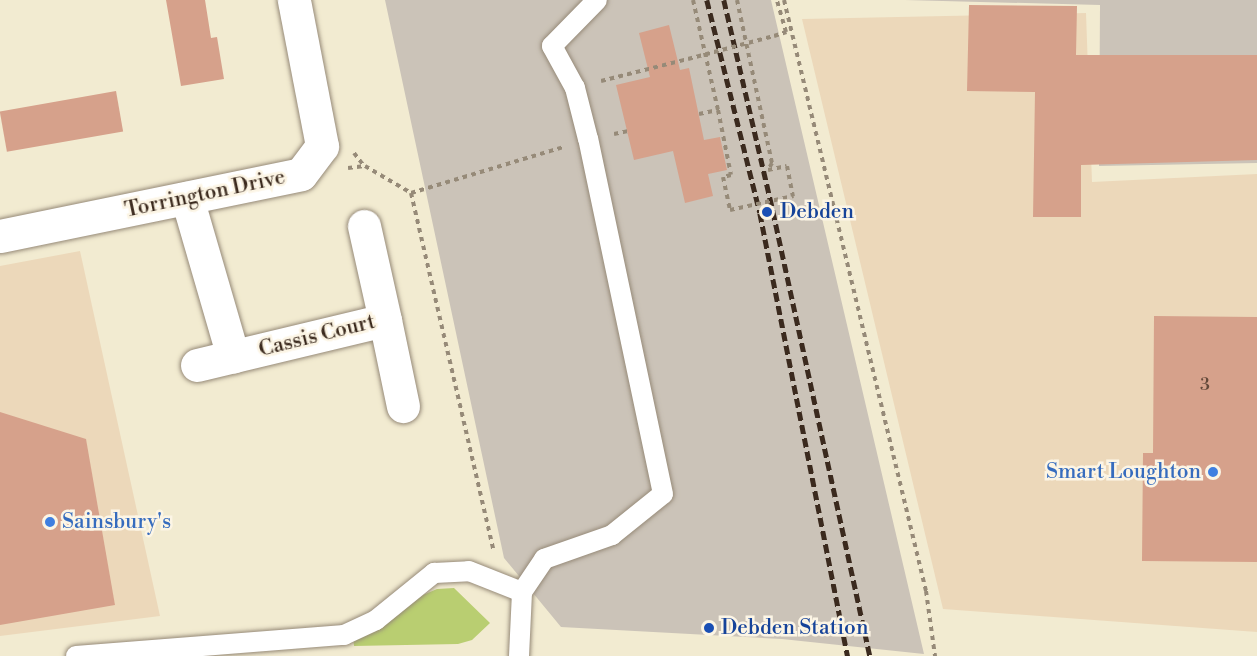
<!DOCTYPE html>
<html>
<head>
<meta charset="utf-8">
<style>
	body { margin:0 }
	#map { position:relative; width:1257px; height:656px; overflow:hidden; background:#f2ebd1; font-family:"Libre Bodoni",serif }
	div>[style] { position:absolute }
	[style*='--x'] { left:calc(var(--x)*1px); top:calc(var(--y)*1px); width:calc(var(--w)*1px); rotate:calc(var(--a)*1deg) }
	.built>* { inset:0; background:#ecd8ba }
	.industrial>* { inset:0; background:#cbc3b8 }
	.green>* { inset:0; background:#b9ce71 }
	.building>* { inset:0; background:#d6a18b; transform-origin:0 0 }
	.path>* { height:4px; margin-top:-2px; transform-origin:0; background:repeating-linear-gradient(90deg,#968a78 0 4.5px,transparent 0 9px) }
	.roads { filter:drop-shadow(0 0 2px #968a78) drop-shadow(0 0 2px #968a78) }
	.lane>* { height:20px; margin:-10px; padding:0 10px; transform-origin:10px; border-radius:10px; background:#fff }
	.street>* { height:33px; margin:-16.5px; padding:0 16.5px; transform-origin:16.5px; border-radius:16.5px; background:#fff }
	.rail>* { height:4.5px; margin-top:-2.25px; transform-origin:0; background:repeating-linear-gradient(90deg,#3b2a1e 0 9px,transparent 0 13.5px) }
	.path-bridge>* { height:4px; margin-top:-2px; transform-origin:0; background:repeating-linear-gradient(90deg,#968a78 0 4.5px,transparent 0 9px) }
	.dots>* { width:16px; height:16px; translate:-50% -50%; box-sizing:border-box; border:3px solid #fcf5e5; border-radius:50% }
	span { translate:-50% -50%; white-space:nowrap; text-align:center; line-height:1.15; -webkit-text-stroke:5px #fcf5e5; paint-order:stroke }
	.number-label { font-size:18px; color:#624839 }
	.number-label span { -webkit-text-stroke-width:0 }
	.street-label { font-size:21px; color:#3b2a1e }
	.transit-label { font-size:21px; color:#164399 }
	.left { translate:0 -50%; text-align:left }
	.shop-label { font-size:21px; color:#366cbe }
	.right { translate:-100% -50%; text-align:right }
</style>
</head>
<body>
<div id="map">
	<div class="built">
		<i style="clip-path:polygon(1086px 13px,1092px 182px,1257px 174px,1257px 632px,943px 609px,802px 19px)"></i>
		<i style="clip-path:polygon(80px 251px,160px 616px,0 636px,0 266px)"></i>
	</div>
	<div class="industrial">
		<i style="clip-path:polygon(385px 0,771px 0,924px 654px,782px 639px,561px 627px,504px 558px)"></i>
		<i style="clip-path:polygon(905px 0,1257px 0,1257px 163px,1099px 166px,1100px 5px)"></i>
	</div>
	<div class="green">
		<i style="clip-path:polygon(454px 588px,490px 623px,472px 640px,458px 644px,354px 646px,353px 637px,390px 621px,423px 595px,437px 589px)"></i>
	</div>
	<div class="building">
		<i style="clip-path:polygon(166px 0,205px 0,211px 38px,217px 37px,224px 79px,181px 86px)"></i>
		<i style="clip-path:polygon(969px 5px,1077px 6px,1076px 55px,1257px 55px,1257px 160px,1081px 165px,1081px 217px,1033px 217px,1035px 92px,967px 91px)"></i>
		<i style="clip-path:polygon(669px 25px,680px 70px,689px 68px,704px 140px,720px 137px,727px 170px,708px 174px,713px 196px,685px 203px,673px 151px,634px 160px,616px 85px,650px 77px,639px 33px)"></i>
		<i style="left:116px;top:91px;width:41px;height:118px;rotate:80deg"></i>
		<i style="clip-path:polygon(1154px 316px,1257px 317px,1257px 562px,1142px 561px,1143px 453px,1153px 453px)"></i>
		<i style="clip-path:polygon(0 412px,86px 439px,115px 605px,0 625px)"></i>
	</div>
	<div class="path">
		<i style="--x:693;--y:0;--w:113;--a:77.2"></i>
		<i style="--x:737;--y:0;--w:167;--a:77.9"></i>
		<i style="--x:772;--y:163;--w:8;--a:120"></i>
		<i style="--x:784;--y:0;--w:608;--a:76.49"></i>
		<i style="--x:926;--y:591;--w:66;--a:82.1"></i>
		<i style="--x:774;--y:36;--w:13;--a:-18"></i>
		<i style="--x:786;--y:32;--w:33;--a:-106"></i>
		<i style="--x:601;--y:81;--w:90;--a:-14.2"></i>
		<i style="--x:699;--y:114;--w:19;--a:-12"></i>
		<i style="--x:718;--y:110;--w:66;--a:78.7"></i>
		<i style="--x:731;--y:175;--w:8;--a:166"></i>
		<i style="--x:723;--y:177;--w:34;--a:78"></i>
		<i style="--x:614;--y:134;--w:14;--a:-12"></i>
		<i style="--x:354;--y:153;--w:16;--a:52"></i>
		<i style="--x:348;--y:168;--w:17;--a:-7"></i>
		<i style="--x:365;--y:166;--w:53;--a:30.4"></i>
		<i style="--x:411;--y:193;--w:159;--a:-16.8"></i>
		<i style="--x:768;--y:170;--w:19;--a:-12"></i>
		<i style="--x:787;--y:166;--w:31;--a:79"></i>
		<i style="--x:411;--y:193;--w:368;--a:77"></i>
	</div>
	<div class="roads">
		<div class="lane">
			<i style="--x:76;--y:656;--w:269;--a:-4.5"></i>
			<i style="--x:344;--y:635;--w:35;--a:-25"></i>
			<i style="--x:376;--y:620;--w:75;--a:-39"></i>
			<i style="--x:434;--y:573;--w:35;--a:-3"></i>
			<i style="--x:469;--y:571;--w:57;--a:21.6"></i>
			<i style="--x:519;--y:656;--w:64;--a:-87.3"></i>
			<i style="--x:522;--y:592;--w:40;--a:-56"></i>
			<i style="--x:544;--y:559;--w:72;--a:-19.4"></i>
			<i style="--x:612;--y:535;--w:65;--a:-38.8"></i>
			<i style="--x:663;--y:494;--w:363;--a:-101.9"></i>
			<i style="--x:588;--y:139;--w:53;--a:-104.3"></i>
			<i style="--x:575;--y:88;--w:48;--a:-118.7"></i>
			<i style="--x:552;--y:46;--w:64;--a:-45.6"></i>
		</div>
		<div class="street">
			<i style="--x:187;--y:198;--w:165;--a:73.8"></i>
			<i style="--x:364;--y:226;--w:96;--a:77.4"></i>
			<i style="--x:0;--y:236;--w:307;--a:-11.6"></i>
			<i style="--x:301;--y:174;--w:35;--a:-53"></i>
			<i style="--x:322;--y:146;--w:149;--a:-100.9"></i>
			<i style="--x:197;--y:365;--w:193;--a:-13.5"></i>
			<i style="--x:385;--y:320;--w:88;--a:78.2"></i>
		</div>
	</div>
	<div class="rail">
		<i style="--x:707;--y:0;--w:219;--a:76"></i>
		<i style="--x:760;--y:213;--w:452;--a:78.8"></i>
		<i style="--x:724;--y:0;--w:217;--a:76.9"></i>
		<i style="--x:773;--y:211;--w:455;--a:77.7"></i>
	</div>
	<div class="path-bridge">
		<i style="--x:688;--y:59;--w:89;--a:-15"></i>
		<i style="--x:730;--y:210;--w:65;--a:-12.5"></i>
	</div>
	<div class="dots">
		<i style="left:767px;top:212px;background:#1a4fb4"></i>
		<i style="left:1213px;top:472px;background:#3f7fe0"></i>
		<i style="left:50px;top:522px;background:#3f7fe0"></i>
		<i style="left:709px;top:628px;background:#1a4fb4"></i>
	</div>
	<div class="number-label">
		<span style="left:1205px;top:385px">3</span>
	</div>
	<div class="street-label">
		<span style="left:205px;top:194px;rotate:-12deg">Torrington Drive</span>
		<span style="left:317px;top:336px;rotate:-14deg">Cassis Court</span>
	</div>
	<div class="transit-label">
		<span class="left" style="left:780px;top:212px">Debden</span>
		<span class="left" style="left:721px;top:628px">Debden Station</span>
	</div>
	<div class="shop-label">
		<span class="right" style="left:1201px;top:472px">Smart Loughton</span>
		<span class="left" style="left:62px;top:522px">Sainsbury's</span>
	</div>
</div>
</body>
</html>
